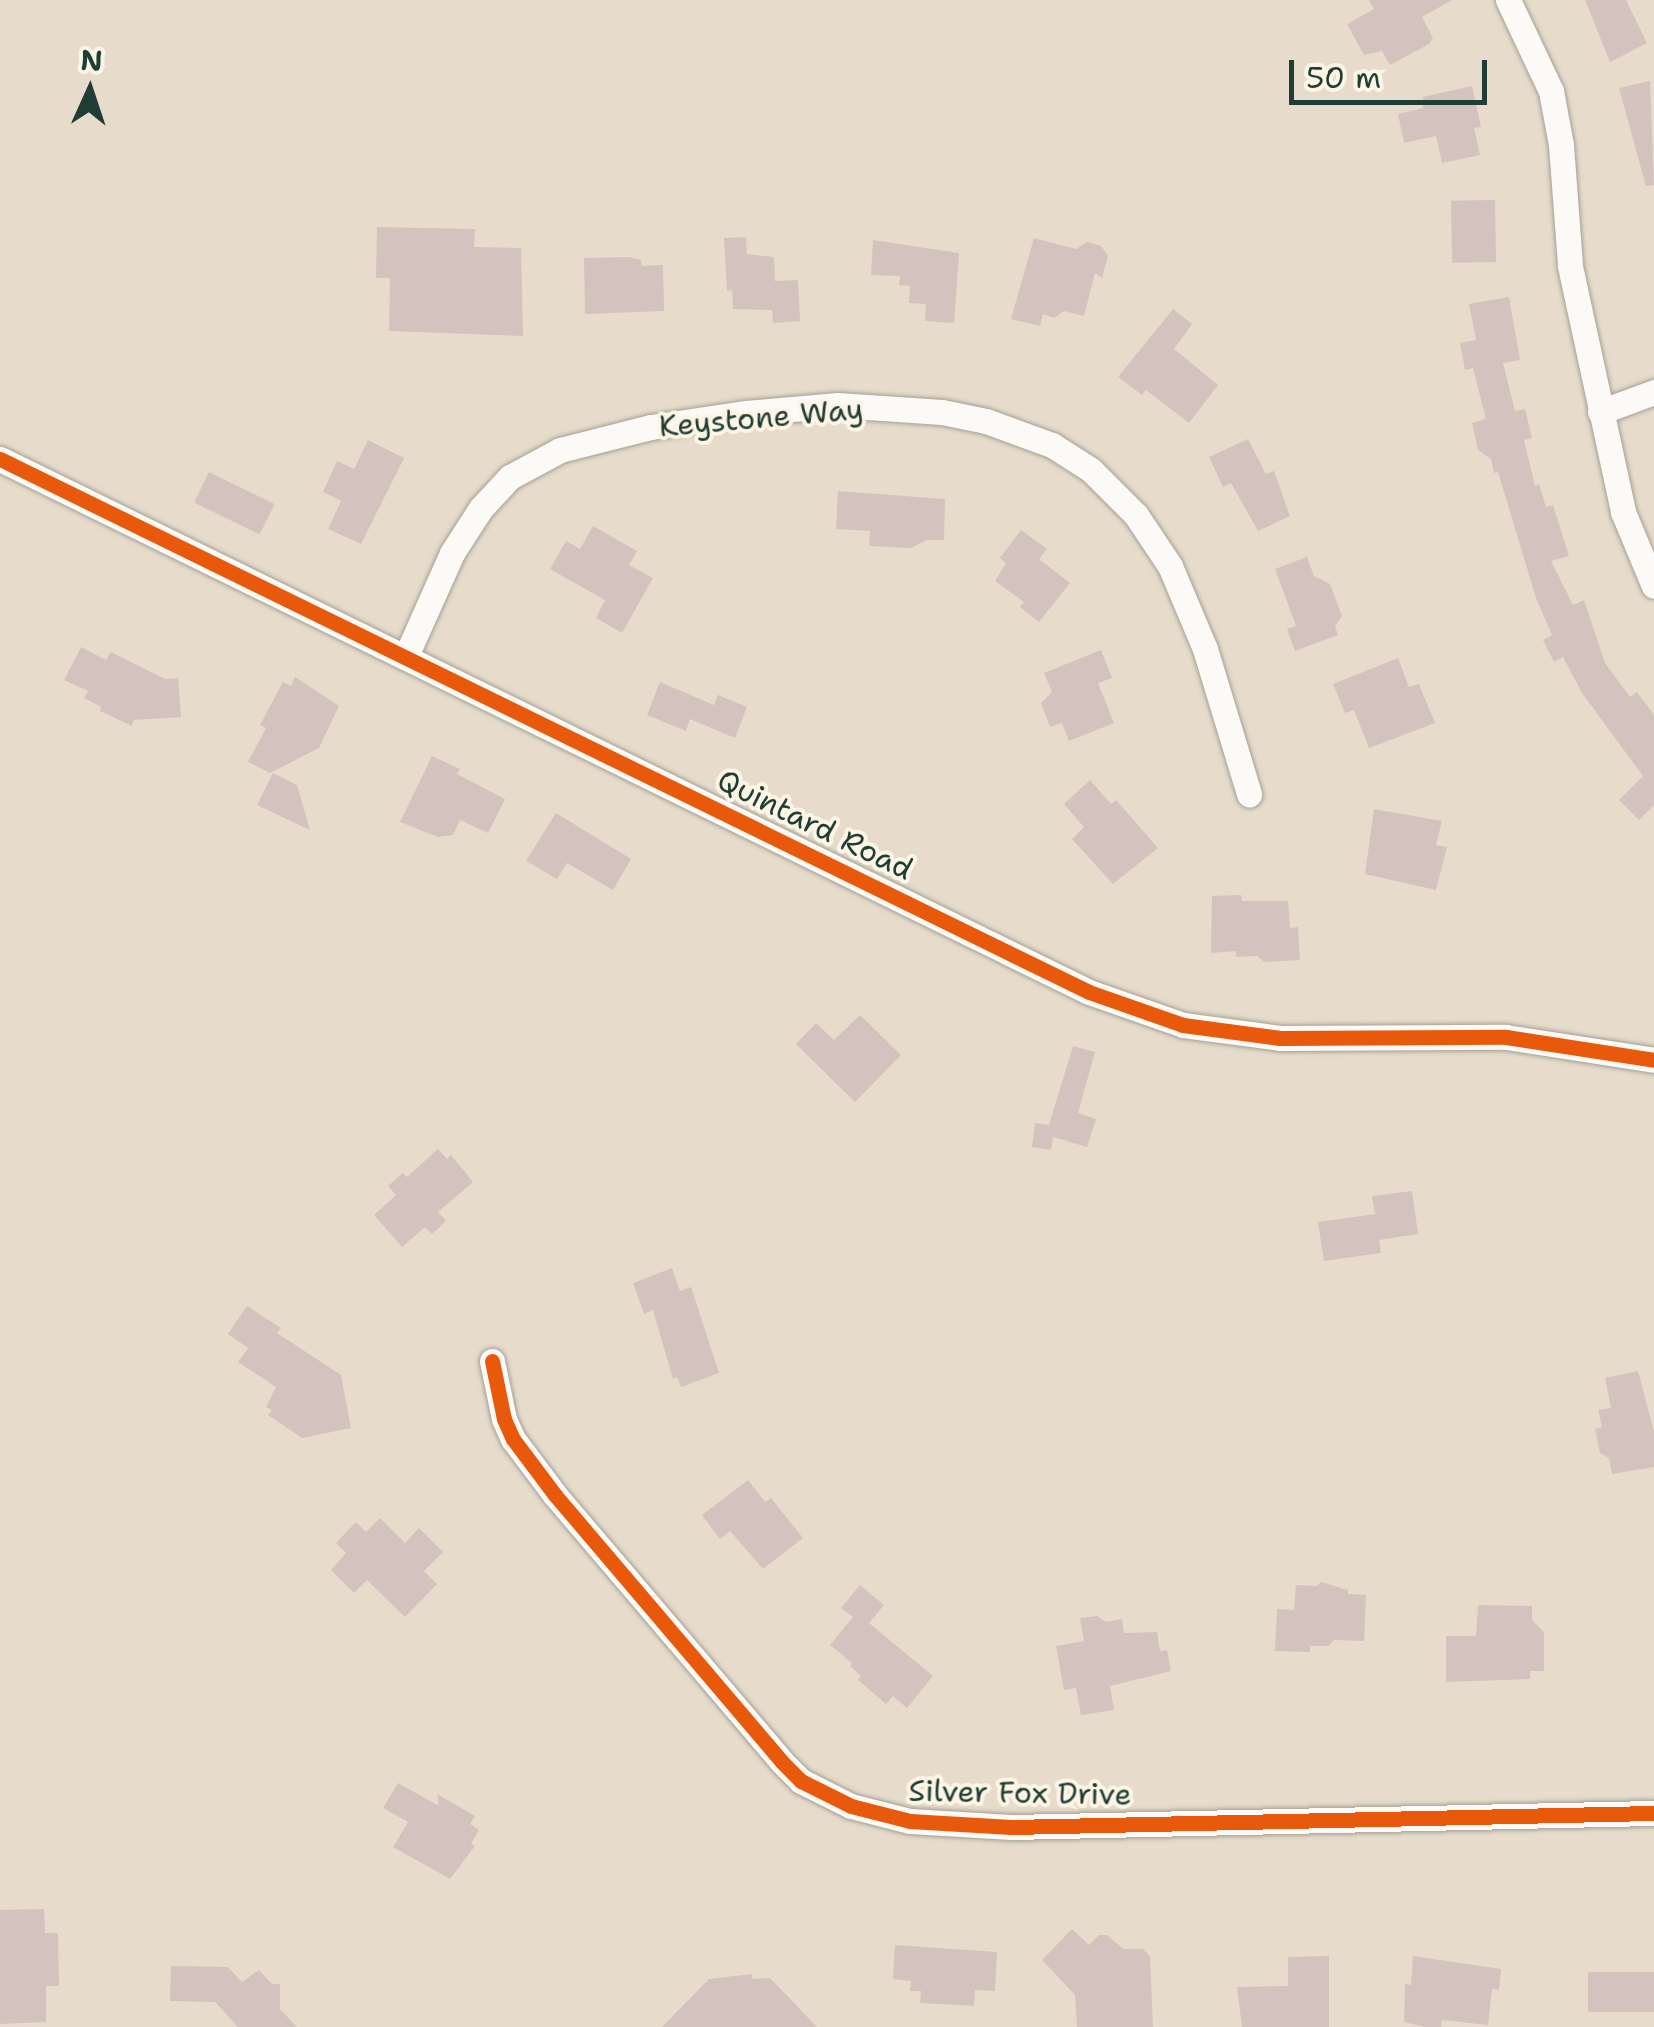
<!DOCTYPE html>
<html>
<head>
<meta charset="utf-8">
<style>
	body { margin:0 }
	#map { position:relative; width:1654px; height:2027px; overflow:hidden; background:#e7dccb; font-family:"Shantell Sans",sans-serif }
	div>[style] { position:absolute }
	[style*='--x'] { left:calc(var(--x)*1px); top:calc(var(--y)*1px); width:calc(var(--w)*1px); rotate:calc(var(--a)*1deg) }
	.building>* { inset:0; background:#d4c2bf; transform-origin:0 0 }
	.roads { filter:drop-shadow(0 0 2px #a3a196) drop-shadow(0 0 2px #a3a196) }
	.minor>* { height:25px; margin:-12.5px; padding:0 12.5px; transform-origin:12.5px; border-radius:12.5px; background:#fbfaf7 }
	.cycleway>* { height:15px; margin:-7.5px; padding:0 7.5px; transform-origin:7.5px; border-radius:7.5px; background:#e8590c }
	span { translate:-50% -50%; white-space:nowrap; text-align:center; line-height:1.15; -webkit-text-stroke:8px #fcf5e5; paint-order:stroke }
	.street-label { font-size:30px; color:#1f3d34 }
	.north { position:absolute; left:40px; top:40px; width:100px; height:100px; -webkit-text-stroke:8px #fcf5e5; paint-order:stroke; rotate:3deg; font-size:28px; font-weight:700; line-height:40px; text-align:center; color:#1f3d34 }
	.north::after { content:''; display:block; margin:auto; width:35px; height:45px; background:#1f3d34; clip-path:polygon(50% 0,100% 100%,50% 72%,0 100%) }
	.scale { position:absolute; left:1289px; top:60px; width:198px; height:45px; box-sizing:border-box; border:5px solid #1f3d34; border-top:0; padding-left:12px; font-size:30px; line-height:35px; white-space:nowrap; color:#1f3d34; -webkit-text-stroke:8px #fcf5e5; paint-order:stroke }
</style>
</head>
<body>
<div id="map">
	<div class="building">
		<i style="clip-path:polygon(1369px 0,1452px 0,1422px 17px,1433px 38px,1429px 44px,1390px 65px,1382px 51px,1364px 55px,1347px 24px,1374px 9px)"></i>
		<i style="clip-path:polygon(1585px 0,1626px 0,1647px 43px,1610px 62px)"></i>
		<i style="clip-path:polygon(1650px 81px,1654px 185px,1646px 186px,1619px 88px)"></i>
		<i style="clip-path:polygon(1472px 86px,1481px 127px,1474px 128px,1480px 155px,1442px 163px,1436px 136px,1404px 143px,1398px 114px,1423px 108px,1423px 97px)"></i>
		<i style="left:1495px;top:200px;width:62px;height:44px;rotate:89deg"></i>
		<i style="clip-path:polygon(377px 227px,475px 229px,474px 247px,521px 248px,523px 336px,389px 331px,390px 278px,376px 278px)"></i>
		<i style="clip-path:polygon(746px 237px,747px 254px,774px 257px,775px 281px,798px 280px,800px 321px,773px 323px,772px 310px,733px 309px,732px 290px,727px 291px,724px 238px)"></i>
		<i style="clip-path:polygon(1034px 238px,1076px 249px,1087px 242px,1101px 246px,1108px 256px,1102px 278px,1095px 273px,1084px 316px,1064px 311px,1054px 318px,1043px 314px,1040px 326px,1011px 319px)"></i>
		<i style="clip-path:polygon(873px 240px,959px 253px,954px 323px,925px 321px,926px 304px,909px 303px,910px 286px,899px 285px,900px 276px,871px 275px)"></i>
		<i style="clip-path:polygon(629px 257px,641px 260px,642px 266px,663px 265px,664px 311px,585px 314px,584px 258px)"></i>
		<i style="clip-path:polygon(1509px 297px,1520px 360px,1503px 363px,1515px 411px,1525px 409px,1532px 438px,1524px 440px,1535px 486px,1539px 484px,1546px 507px,1553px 505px,1569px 556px,1551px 561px,1573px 605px,1584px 600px,1605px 663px,1630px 697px,1637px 692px,1654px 715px,1654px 805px,1639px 820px,1619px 800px,1643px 776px,1582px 693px,1563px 657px,1554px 662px,1543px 640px,1552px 635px,1536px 598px,1498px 472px,1494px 473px,1491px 459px,1478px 450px,1472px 423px,1486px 419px,1473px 368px,1465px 370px,1460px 343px,1476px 340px,1469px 304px)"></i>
		<i style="clip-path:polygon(1173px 309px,1192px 324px,1174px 349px,1218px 385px,1189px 423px,1146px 390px,1142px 395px,1118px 377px)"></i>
		<i style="clip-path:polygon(1248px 439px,1266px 474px,1274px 471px,1290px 516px,1258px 531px,1231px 483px,1223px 487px,1209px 457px)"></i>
		<i style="clip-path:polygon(368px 440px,404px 458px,361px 544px,328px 529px,341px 501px,323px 492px,337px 461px,354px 469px)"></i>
		<i style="left:209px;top:472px;width:73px;height:34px;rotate:26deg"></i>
		<i style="clip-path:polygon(838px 491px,945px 499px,944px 540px,926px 540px,911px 548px,869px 546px,870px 531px,836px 529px)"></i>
		<i style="clip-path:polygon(593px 526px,637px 551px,629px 565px,653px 578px,622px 633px,596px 618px,605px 600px,550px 569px,566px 541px,580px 549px)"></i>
		<i style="clip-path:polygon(1021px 530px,1047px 549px,1039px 559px,1070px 583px,1039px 622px,1020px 607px,1024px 602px,995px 581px,1006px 563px,1000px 558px)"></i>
		<i style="clip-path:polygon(1307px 557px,1314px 576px,1330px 584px,1342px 616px,1335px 626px,1338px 635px,1295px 651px,1287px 629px,1296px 626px,1275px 569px)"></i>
		<i style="clip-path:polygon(81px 647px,106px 660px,111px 652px,165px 679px,178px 678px,181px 717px,134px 720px,132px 726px,100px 711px,101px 707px,84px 698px,88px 691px,64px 680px)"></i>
		<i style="clip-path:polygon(1101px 650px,1112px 678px,1098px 683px,1114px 723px,1069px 741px,1062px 723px,1050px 727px,1041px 703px,1052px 692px,1044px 673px)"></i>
		<i style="clip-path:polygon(1398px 658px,1409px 687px,1419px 684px,1435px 723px,1369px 748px,1354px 710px,1345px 713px,1333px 684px)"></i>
		<i style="clip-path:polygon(295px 677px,339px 706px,319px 748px,270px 773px,248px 762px,266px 728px,260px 725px,283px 682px,291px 686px)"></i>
		<i style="clip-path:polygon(660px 682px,714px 705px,718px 695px,747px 707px,735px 738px,690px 719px,686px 731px,647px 715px)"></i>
		<i style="clip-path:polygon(432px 756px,460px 769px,457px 774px,505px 799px,488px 833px,460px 820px,453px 835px,438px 837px,400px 822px)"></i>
		<i style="clip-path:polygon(273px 773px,297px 785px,310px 830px,257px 805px)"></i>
		<i style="clip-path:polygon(1090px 780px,1111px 804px,1116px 800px,1158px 848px,1113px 884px,1072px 839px,1084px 827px,1064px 804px)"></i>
		<i style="clip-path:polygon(1374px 809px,1442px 821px,1436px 845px,1447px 847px,1436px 890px,1365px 874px)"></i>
		<i style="clip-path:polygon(556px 813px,631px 859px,613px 890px,567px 863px,557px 879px,526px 861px)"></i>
		<i style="clip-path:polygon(1241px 895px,1242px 901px,1288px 901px,1290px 928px,1298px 927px,1300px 960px,1264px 962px,1257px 956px,1236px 957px,1236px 951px,1211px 953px,1212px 896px)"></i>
		<i style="clip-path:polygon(860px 1015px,901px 1055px,855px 1102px,796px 1044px,816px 1023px,834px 1040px)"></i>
		<i style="clip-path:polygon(1073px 1046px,1095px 1052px,1078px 1113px,1096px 1119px,1087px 1147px,1053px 1137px,1051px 1150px,1032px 1147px,1035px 1123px,1049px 1125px)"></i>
		<i style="clip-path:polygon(438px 1149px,447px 1159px,451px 1155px,473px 1182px,438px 1212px,446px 1221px,432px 1234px,425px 1227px,402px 1247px,374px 1215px,396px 1195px,388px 1186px,403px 1173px,407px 1177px)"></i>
		<i style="clip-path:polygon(1412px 1191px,1418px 1234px,1379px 1240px,1381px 1253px,1324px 1261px,1318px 1222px,1375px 1214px,1372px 1196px)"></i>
		<i style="clip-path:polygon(672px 1268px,680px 1291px,691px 1287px,719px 1373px,681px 1387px,677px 1377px,673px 1379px,653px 1310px,644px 1314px,633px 1283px)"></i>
		<i style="clip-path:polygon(247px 1306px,281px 1328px,277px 1333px,341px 1375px,351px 1428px,302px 1438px,268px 1415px,272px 1410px,266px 1407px,276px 1387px,238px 1362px,248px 1348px,228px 1334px)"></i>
		<i style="clip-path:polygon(1638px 1371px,1654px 1432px,1654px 1467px,1612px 1474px,1609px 1458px,1600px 1453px,1595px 1429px,1602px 1427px,1598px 1410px,1611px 1408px,1605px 1378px)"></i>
		<i style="clip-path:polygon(748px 1480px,765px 1502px,771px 1498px,803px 1538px,763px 1569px,730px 1531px,720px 1539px,702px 1515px)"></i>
		<i style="clip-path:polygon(380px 1518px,405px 1543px,419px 1528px,443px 1552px,424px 1571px,437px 1584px,405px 1617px,367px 1580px,354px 1593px,331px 1570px,346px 1553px,336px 1543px,356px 1522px,366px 1532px)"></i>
		<i style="clip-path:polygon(1321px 1582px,1348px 1590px,1348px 1594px,1366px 1595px,1364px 1641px,1334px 1640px,1329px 1646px,1310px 1646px,1310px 1652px,1275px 1651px,1277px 1609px,1294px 1610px,1296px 1585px,1317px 1586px)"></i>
		<i style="clip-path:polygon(860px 1585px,884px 1605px,869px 1623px,933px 1676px,907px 1708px,893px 1696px,886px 1704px,858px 1680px,861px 1676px,850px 1666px,852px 1663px,830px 1645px,853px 1617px,841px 1608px)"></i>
		<i style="clip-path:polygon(1478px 1605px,1532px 1606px,1532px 1620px,1544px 1632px,1544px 1671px,1530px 1671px,1530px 1679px,1446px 1682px,1446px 1636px,1476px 1636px)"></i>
		<i style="clip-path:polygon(1097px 1616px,1106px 1622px,1122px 1619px,1124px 1633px,1157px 1632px,1160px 1651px,1167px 1650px,1171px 1671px,1110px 1686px,1114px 1710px,1081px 1715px,1076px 1688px,1064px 1690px,1056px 1646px,1084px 1641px,1080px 1618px)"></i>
		<i style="clip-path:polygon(398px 1783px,439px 1806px,437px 1794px,475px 1816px,470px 1824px,479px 1830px,471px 1844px,475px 1846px,450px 1879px,393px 1847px,408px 1822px,383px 1808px)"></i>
		<i style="clip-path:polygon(44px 1909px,45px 1933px,58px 1933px,59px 1986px,46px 1986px,46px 2022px,0 2024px,0 1910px)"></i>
		<i style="clip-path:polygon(1072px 1929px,1089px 1945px,1099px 1935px,1107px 1935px,1123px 1949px,1143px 1949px,1150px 1957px,1153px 2027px,1077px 2027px,1075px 1995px,1042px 1960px)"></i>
		<i style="clip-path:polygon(895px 1945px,997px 1952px,995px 1991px,975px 1990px,974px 2006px,920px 2003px,921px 1991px,910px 1991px,911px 1981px,893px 1979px)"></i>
		<i style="clip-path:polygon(1329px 1956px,1329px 2027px,1242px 2027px,1237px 1987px,1288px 1986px,1288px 1957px)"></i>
		<i style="clip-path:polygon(1413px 1956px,1501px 1969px,1499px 1990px,1492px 1989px,1488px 2025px,1442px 2020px,1441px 2027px,1425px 2027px,1404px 2022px,1405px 1984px,1411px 1985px)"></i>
		<i style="clip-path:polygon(171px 1966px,228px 1967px,242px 1982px,259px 1970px,272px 1984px,280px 1984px,280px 2009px,297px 2027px,238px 2027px,215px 2002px,170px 2001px)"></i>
		<i style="left:1588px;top:1972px;width:66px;height:40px"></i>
		<i style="clip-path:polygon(752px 1974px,752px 1979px,770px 1978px,817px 2027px,662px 2027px,709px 1979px)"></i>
	</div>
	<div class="roads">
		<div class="minor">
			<i style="--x:1508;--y:0;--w:101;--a:64.7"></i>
			<i style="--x:1551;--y:91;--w:55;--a:79.5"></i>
			<i style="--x:1561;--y:145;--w:121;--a:85.7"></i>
			<i style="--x:1570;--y:266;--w:252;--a:77.8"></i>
			<i style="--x:1623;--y:512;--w:80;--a:67.3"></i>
			<i style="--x:1600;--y:412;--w:58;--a:-20.3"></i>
			<i style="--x:0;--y:459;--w:1212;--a:26.08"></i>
			<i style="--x:1089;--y:992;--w:100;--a:19.3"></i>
			<i style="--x:1183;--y:1025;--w:98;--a:7.6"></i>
			<i style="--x:1280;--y:1038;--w:226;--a:-0.3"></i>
			<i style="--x:1506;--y:1037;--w:150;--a:8.8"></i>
			<i style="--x:406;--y:656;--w:113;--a:-65.9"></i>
			<i style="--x:452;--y:553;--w:54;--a:-57.2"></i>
			<i style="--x:481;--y:508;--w:42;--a:-46.9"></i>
			<i style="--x:510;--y:477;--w:57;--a:-28.4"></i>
			<i style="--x:560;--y:450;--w:94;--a:-14.2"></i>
			<i style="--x:651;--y:427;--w:96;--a:-8.4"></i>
			<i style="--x:746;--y:413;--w:92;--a:-5"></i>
			<i style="--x:838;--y:405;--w:104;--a:3.9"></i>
			<i style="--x:942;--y:412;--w:45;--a:11.6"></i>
			<i style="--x:986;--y:421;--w:70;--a:20"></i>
			<i style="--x:1052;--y:445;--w:46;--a:32.7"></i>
			<i style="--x:1091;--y:470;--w:64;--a:45"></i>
			<i style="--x:1136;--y:515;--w:61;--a:56.3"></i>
			<i style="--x:1170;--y:566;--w:90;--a:67.1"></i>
			<i style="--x:1205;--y:649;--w:152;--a:73.1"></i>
			<i style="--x:492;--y:1361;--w:59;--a:78.3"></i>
			<i style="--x:504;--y:1419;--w:22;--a:66"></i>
			<i style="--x:513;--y:1439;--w:70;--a:53.1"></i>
			<i style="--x:555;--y:1495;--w:350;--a:49.6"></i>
			<i style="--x:782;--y:1762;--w:27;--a:45"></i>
			<i style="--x:801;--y:1781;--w:56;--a:26.6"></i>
			<i style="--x:851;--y:1806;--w:61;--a:14.3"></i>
			<i style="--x:910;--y:1821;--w:101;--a:3.4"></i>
			<i style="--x:1011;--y:1827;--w:643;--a:-1.25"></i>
		</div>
	</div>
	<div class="cycleway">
		<i style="--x:0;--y:459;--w:1212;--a:26.08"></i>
		<i style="--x:1089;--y:992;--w:100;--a:19.3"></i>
		<i style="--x:1183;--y:1025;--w:98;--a:7.6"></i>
		<i style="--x:1280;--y:1038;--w:226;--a:-0.3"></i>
		<i style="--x:1506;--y:1037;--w:150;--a:8.8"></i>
		<i style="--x:492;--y:1361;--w:59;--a:78.3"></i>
		<i style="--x:504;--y:1419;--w:22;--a:66"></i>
		<i style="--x:513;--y:1439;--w:70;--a:53.1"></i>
		<i style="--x:555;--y:1495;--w:350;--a:49.6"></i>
		<i style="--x:782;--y:1762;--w:27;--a:45"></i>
		<i style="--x:801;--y:1781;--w:56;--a:26.6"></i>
		<i style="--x:851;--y:1806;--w:61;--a:14.3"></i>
		<i style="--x:910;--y:1821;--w:101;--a:3.4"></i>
		<i style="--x:1011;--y:1827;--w:643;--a:-1.25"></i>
	</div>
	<div class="street-label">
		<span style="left:761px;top:418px;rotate:-5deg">Keystone Way</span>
		<span style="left:815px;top:825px;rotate:26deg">Quintard Road</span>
		<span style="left:1020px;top:1793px;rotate:1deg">Silver Fox Drive</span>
	</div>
	<div class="north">N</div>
	<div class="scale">50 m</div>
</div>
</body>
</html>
